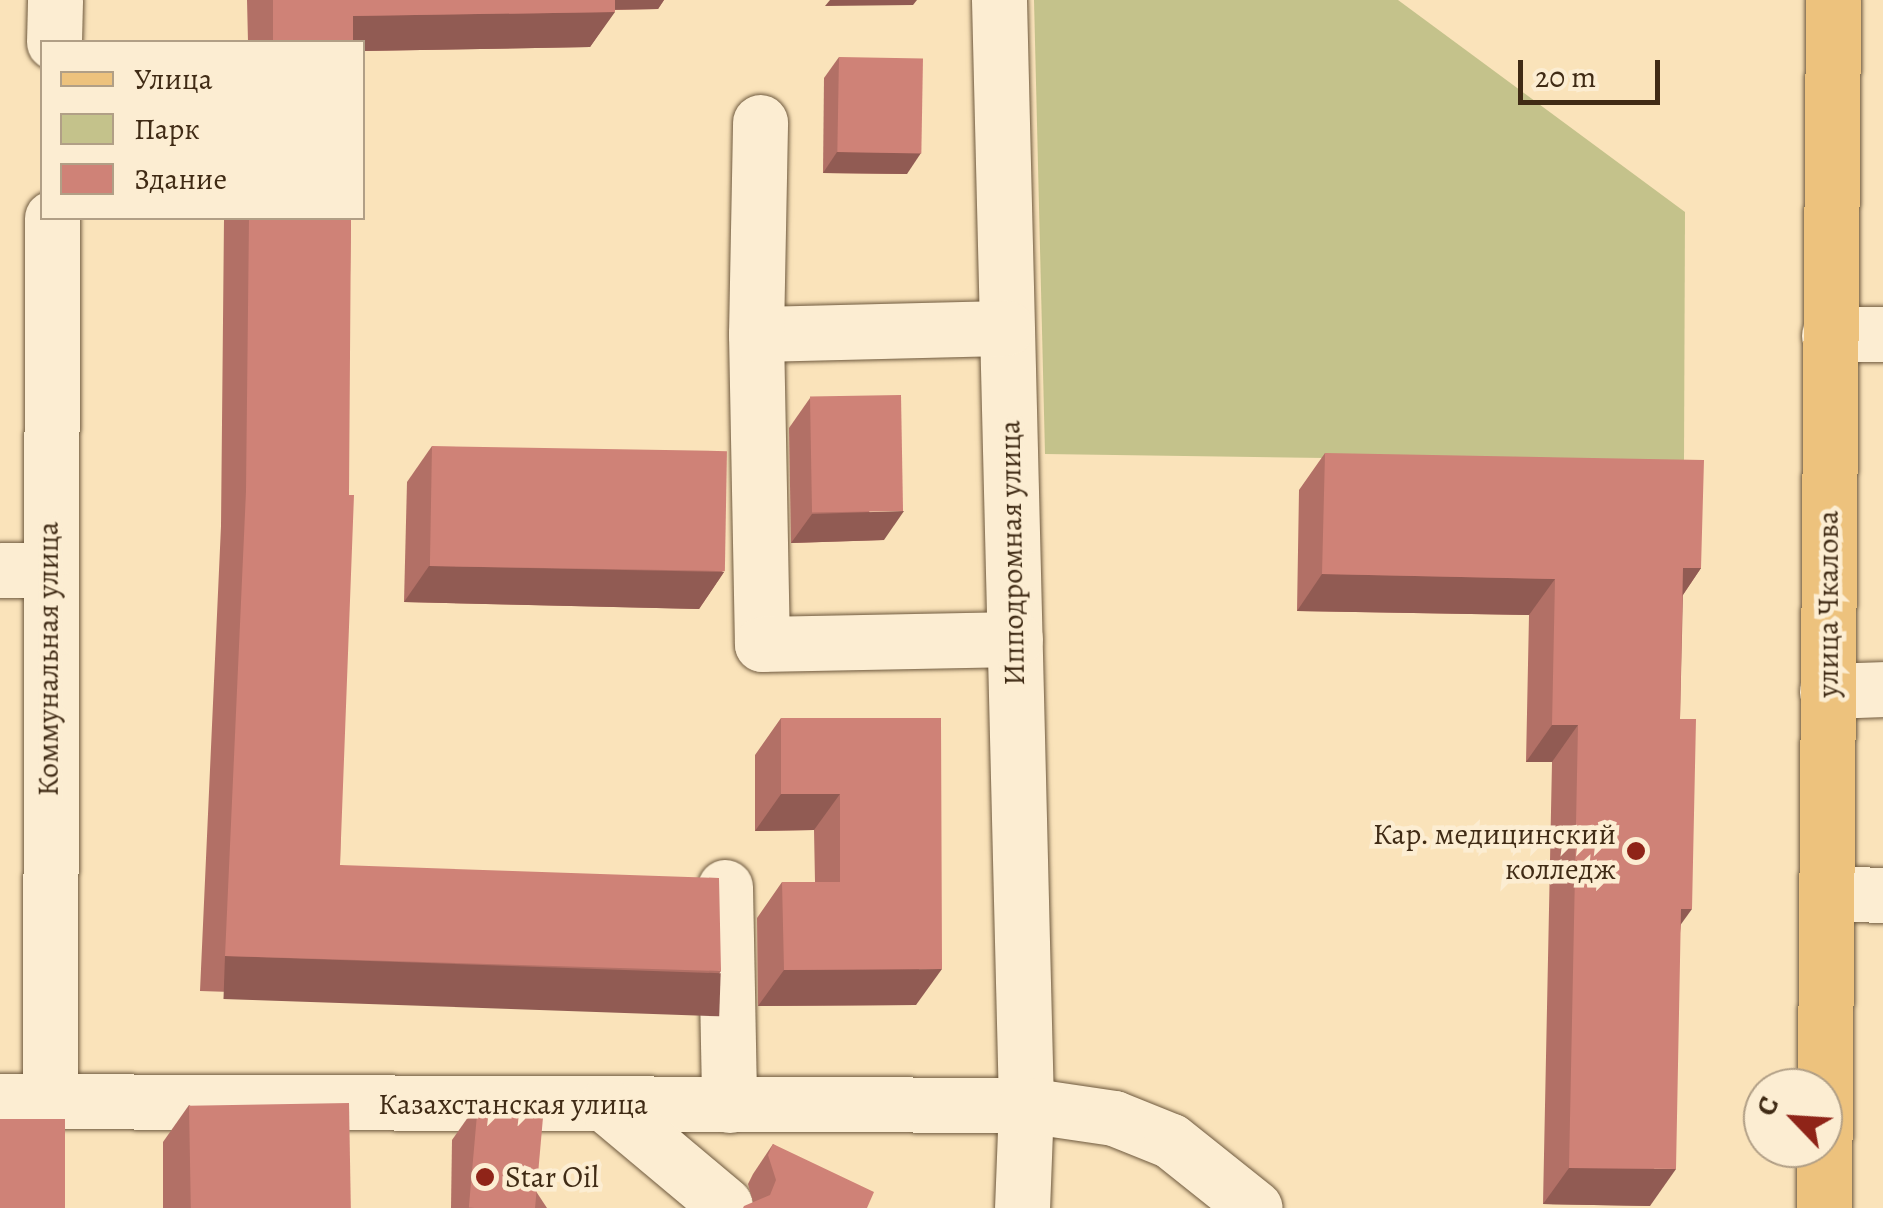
<!DOCTYPE html>
<html>
<head>
<meta charset="utf-8">
<style>
	body { margin:0 }
	#map { position:relative; width:1883px; height:1208px; overflow:hidden; background:#fae3ba; font-family:Alegreya,serif }
	div>[style] { position:absolute }
	[style*='--x'] { left:calc(var(--x)*1px); top:calc(var(--y)*1px); width:calc(var(--w)*1px); rotate:calc(var(--a)*1deg) }
	.green>* { inset:0; background:#c4c28b }
	.roads { filter:drop-shadow(0 0 2px #6e593e) drop-shadow(0 0 2px #6e593e) }
	.minor>* { height:55px; margin:-27.5px; padding:0 27.5px; transform-origin:27.5px; border-radius:27.5px; background:#fcedd2 }
	.major>* { height:55px; margin:-27.5px; padding:0 27.5px; transform-origin:27.5px; border-radius:27.5px; background:#edc27d }
	.wall>* { inset:0; background:#b27066 }
	.shaded-wall>* { inset:0; background:#915b53; transform-origin:0 0 }
	.building>* { inset:0; background:#cf8277; transform-origin:0 0 }
	.dots>* { width:28px; height:28px; translate:-50% -50%; box-sizing:border-box; border:5px solid #fcedd2; border-radius:50% }
	span { translate:-50% -50%; white-space:nowrap; text-align:center; line-height:1.15; -webkit-text-stroke:9px #fcedd2; paint-order:stroke }
	.street-label { font-size:30px; color:#402b15 }
	.poi-label { font-size:30px; color:#402b15 }
	.right { translate:-100% -50%; text-align:right }
	.left { translate:0 -50%; text-align:left }
	.legend { position:absolute; left:40px; top:40px; width:325px; height:180px; box-sizing:border-box; background:#fcedd2; border:2px solid #b19f86; margin:0; padding:12px 18px; list-style:none; font-size:30px; color:#402b15 }
	.legend li { display:flex; align-items:center; gap:20px; height:50px }
	.legend b { width:50px; border:2px solid #b19f86 }
	.north { position:absolute; left:1743px; top:1068px; width:100px; height:100px; box-sizing:border-box; background:#fcedd2; border:2px solid #b19f86; border-radius:50%; rotate:295deg; font-size:28px; font-weight:700; line-height:40px; text-align:center; color:#402b15 }
	.north::after { content:''; display:block; margin:auto; width:35px; height:45px; background:#8f2418; clip-path:polygon(50% 0,100% 100%,50% 72%,0 100%) }
	.scale { position:absolute; left:1518px; top:60px; width:142px; height:45px; box-sizing:border-box; border:5px solid #402b15; border-top:0; padding-left:12px; font-size:30px; line-height:35px; white-space:nowrap; color:#402b15; -webkit-text-stroke:8px #fcedd2; paint-order:stroke }
</style>
</head>
<body>
<div id="map">
	<div class="green">
		<i style="clip-path:polygon(1034px 0,1398px 0,1685px 212px,1684px 463px,1045px 454px)"></i>
	</div>
	<div class="roads">
		<div class="minor">
			<i style="--x:999;--y:0;--w:1105;--a:88.6"></i>
			<i style="--x:1026;--y:1105;--w:103;--a:92.2"></i>
			<i style="--x:54;--y:42;--w:42;--a:-88.6"></i>
			<i style="--x:1006;--y:328;--w:250;--a:178.6"></i>
			<i style="--x:756;--y:334;--w:310;--a:88.9"></i>
			<i style="--x:762;--y:644;--w:253;--a:-1.1"></i>
			<i style="--x:756;--y:334;--w:212;--a:-88.9"></i>
			<i style="--x:1829;--y:335;--w:54;--a:-1.1"></i>
			<i style="--x:0;--y:570;--w:46;--a:1.2"></i>
			<i style="--x:1827;--y:691;--w:56;--a:-2"></i>
			<i style="--x:725;--y:887;--w:218;--a:88.9"></i>
			<i style="--x:1826;--y:893;--w:57;--a:2"></i>
			<i style="--x:50;--y:1100;--w:882;--a:-89.87"></i>
			<i style="--x:0;--y:1101;--w:1026;--a:0.22"></i>
			<i style="--x:1026;--y:1105;--w:89;--a:8.4"></i>
			<i style="--x:1114;--y:1118;--w:61;--a:22"></i>
			<i style="--x:1171;--y:1141;--w:107;--a:38.6"></i>
			<i style="--x:606;--y:1105;--w:155;--a:40"></i>
		</div>
		<div class="major">
			<i style="--x:1824;--y:1208;--w:1208;--a:-89.57"></i>
		</div>
	</div>
	<div class="wall">
		<i style="clip-path:polygon(247px 0,664px 0,658px 9px,615px 10px,590px 47px,362px 51px,362px 42px,248px 42px)"></i>
		<i style="clip-path:polygon(839px 57px,907px 174px,823px 173px,824px 78px)"></i>
		<i style="clip-path:polygon(224px 218px,351px 218px,340px 865px,721px 971px,696px 1007px,200px 991px,221px 526px)"></i>
		<i style="clip-path:polygon(810px 398px,884px 540px,791px 543px,789px 428px)"></i>
		<i style="clip-path:polygon(432px 446px,724px 572px,699px 609px,404px 602px,407px 482px)"></i>
		<i style="clip-path:polygon(1325px 453px,1701px 568px,1683px 595px,1680px 719px,1681px 924px,1650px 1206px,1543px 1204px,1552px 762px,1526px 762px,1529px 615px,1297px 611px,1299px 490px)"></i>
		<i style="clip-path:polygon(781px 718px,941px 718px,916px 1005px,758px 1006px,757px 918px,782px 882px,815px 882px,814px 830px,755px 831px,755px 755px)"></i>
		<i style="clip-path:polygon(478px 1103px,547px 1208px,451px 1208px,452px 1140px)"></i>
		<i style="clip-path:polygon(189px 1105px,350px 1208px,163px 1208px,163px 1142px)"></i>
		<i style="clip-path:polygon(773px 1144px,867px 1208px,753px 1202px,748px 1184px,753px 1174px)"></i>
	</div>
	<div class="shaded-wall">
		<i style="clip-path:polygon(597px 0,664px 0,658px 9px,590px 10px)"></i>
		<i style="clip-path:polygon(830px 0,917px 0,913px 5px,825px 6px)"></i>
		<i style="clip-path:polygon(615px 12px,590px 47px,362px 51px,362px 42px,335px 42px,353px 16px)"></i>
		<i style="clip-path:polygon(837px 152px,921px 153px,907px 174px,823px 173px)"></i>
		<i style="clip-path:polygon(904px 511px,884px 540px,791px 543px,812px 514px)"></i>
		<i style="clip-path:polygon(429px 566px,724px 572px,699px 609px,404px 602px)"></i>
		<i style="clip-path:polygon(1683px 568px,1701px 568px,1676px 605px)"></i>
		<i style="clip-path:polygon(1322px 574px,1555px 579px,1529px 615px,1297px 611px)"></i>
		<i style="clip-path:polygon(1552px 725px,1578px 725px,1552px 762px,1526px 762px)"></i>
		<i style="clip-path:polygon(781px 794px,840px 794px,814px 830px,755px 831px)"></i>
		<i style="clip-path:polygon(1681px 909px,1692px 909px,1666px 945px)"></i>
		<i style="left:225px;top:956px;width:496px;height:43px;rotate:2deg"></i>
		<i style="clip-path:polygon(942px 969px,916px 1005px,758px 1006px,784px 970px)"></i>
		<i style="clip-path:polygon(1569px 1168px,1676px 1169px,1650px 1206px,1543px 1204px)"></i>
	</div>
	<div class="building">
		<i style="clip-path:polygon(273px 0,615px 0,615px 12px,353px 16px,353px 42px,273px 42px)"></i>
		<i style="left:839px;top:57px;width:84px;height:95px;rotate:1deg"></i>
		<i style="clip-path:polygon(249px 218px,351px 218px,349px 495px,354px 495px,340px 865px,719px 878px,721px 971px,225px 956px,246px 491px)"></i>
		<i style="left:901px;top:395px;width:116px;height:91px;rotate:89deg"></i>
		<i style="left:432px;top:446px;width:295px;height:120px;rotate:1deg"></i>
		<i style="clip-path:polygon(1325px 453px,1704px 460px,1701px 568px,1683px 568px,1680px 719px,1696px 719px,1692px 909px,1681px 909px,1676px 1169px,1569px 1168px,1578px 725px,1552px 725px,1555px 579px,1322px 574px)"></i>
		<i style="clip-path:polygon(781px 718px,941px 718px,942px 969px,784px 970px,782px 882px,840px 882px,840px 794px,781px 794px)"></i>
		<i style="left:349px;top:1103px;width:105px;height:160px;rotate:89deg"></i>
		<i style="left:478px;top:1103px;width:66px;height:105px;rotate:5deg"></i>
		<i style="left:0;top:1119px;width:65px;height:89px"></i>
		<i style="clip-path:polygon(773px 1144px,874px 1192px,867px 1208px,743px 1208px,744px 1206px,770px 1195px,776px 1180px,768px 1155px)"></i>
	</div>
	<div class="dots">
		<i style="left:1636px;top:851px;background:#8f2418"></i>
		<i style="left:485px;top:1177px;background:#8f2418"></i>
	</div>
	<div class="street-label">
		<span style="left:1012px;top:553px;rotate:-91deg">Ипподромная улица</span>
		<span style="left:1828px;top:604px;rotate:-90deg">улица Чкалова</span>
		<span style="left:48px;top:659px;rotate:-90deg">Коммунальная улица</span>
		<span style="left:513px;top:1104px">Казахстанская улица</span>
	</div>
	<div class="poi-label">
		<span class="right" style="left:1616px;top:851px">Кар. медицинский<br>колледж</span>
		<span class="left" style="left:505px;top:1177px">Star Oil</span>
	</div>
	<ul class="legend">
	<li><b style="height:12px;background:#edc27d"></b>Улица</li>
	<li><b style="height:28px;background:#c4c28b"></b>Парк</li>
	<li><b style="height:28px;background:#cf8277"></b>Здание</li>
	</ul>
	<div class="north">С</div>
	<div class="scale">20 m</div>
</div>
</body>
</html>
